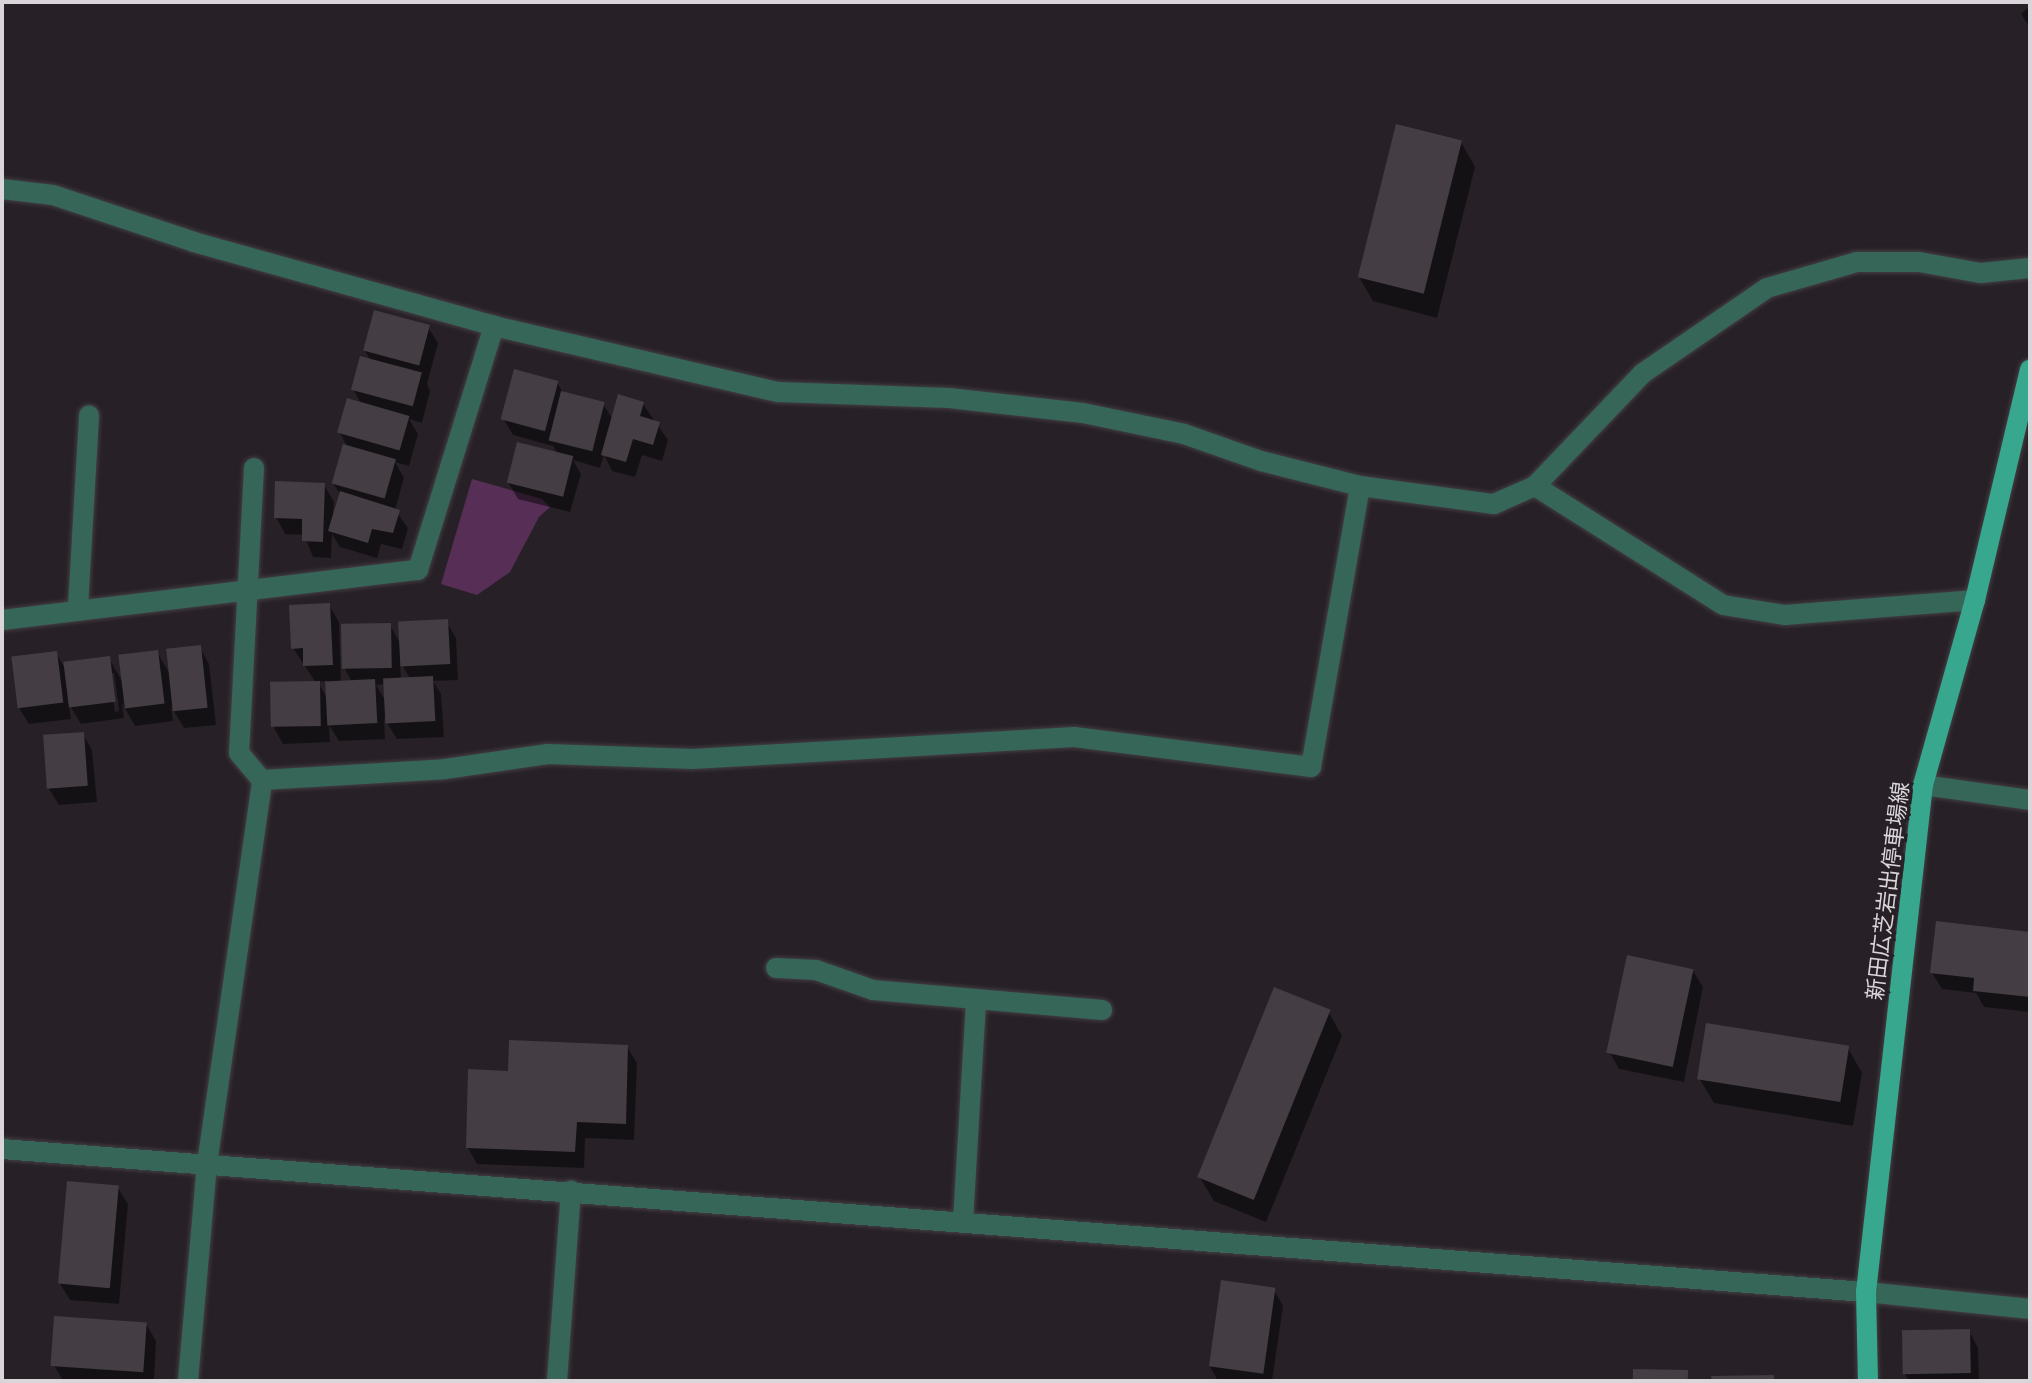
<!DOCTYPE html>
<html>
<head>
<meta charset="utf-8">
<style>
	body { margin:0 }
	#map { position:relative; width:2032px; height:1383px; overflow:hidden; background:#272127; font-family:Raleway,"Noto Sans JP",sans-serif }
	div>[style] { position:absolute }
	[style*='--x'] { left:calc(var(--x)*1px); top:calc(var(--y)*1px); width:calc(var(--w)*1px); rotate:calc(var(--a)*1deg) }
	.green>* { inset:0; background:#572e55 }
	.shadow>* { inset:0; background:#0007 }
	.building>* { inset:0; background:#443d43; transform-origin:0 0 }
	.roads { filter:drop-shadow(0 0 2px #433e43) drop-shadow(0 0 2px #433e43) }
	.minor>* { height:20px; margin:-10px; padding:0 10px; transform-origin:10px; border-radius:10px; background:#366658 }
	.major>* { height:20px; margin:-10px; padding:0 10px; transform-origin:10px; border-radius:10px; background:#37a78d }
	span { translate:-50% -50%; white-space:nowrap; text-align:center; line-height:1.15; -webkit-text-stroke:7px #272127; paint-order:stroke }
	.street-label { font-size:22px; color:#d9d5d9 }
	.frame { position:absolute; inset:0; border:4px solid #d9d5d9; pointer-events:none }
</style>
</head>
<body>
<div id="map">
	<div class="green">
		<i style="clip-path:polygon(472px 479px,542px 499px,550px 507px,539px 517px,510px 572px,477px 595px,441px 584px)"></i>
	</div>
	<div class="shadow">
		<i style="clip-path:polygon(2030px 6px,2030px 28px,2021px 14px)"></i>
		<i style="clip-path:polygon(1461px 142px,1475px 167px,1437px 318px,1373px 301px,1359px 277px)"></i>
		<i style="clip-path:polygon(428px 327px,438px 343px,427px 384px,430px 391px,422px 423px,409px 419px,418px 434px,409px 466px,395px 462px,404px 478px,395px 510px,408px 528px,402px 549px,381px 544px,377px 558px,340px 547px,332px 534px,331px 558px,313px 557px,304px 535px,285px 534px,276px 517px,324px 485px,334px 502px,333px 516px,341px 496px,333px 483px,348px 448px,340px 433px,362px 405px,353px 389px,371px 361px,365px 351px)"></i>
		<i style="clip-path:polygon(557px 382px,563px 393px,603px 404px,613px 420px,643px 404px,668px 440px,662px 461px,642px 455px,635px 477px,612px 471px,604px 455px,600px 468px,573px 460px,581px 474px,570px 512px,518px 499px,508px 482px,558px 454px,553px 446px,513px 435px,503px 418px)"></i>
		<i style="clip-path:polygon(evenodd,329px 605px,339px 622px,341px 682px,352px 682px,345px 669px,390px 625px,401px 645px,446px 621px,456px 638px,458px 680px,433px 681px,441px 694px,444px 737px,397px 739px,384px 718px,385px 739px,339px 741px,329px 725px,330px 742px,283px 744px,274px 728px,316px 683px,293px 648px,329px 605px,400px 661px,410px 679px,401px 679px,400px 661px,329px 605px,327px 681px,328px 700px,318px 682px,327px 681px,329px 605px,386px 684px,386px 702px,376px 685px,386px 684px)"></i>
		<i style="clip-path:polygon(evenodd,200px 647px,209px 664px,216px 725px,184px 728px,171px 706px,173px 721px,135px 726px,122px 703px,124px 718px,81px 724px,69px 704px,71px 719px,29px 724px,19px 708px,13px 659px,56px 653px,67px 672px,109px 658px,123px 683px,157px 652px,171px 676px,200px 647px,110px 673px,114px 673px,119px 711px,115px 712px,110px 673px)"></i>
		<i style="clip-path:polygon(83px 734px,92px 750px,97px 802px,59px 805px,49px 789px)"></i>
		<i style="clip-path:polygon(2030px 934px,2030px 1012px,1984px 1007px,1976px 993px,1942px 989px,1932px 973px)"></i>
		<i style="clip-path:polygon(1693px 971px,1703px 987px,1684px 1082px,1619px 1069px,1610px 1053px)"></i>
		<i style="clip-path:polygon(1328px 1011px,1342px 1036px,1266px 1222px,1214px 1201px,1199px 1176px)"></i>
		<i style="clip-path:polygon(627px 1047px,637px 1063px,634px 1140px,585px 1138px,584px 1168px,477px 1164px,468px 1148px,510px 1073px)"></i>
		<i style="clip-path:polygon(1848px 1048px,1862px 1073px,1853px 1126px,1714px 1103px,1699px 1078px)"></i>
		<i style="clip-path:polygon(118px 1188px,128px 1204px,119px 1304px,70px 1300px,60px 1284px)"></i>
		<i style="clip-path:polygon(1274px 1290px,1283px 1306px,1272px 1381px,1218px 1381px,1209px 1365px)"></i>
		<i style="clip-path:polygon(146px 1324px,156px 1341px,154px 1381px,63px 1381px,54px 1365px)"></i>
		<i style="clip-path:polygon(1969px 1331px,1978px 1348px,1979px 1381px,1909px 1381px,1905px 1374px)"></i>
	</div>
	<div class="building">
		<i style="left:1396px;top:124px;width:68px;height:158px;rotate:14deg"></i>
		<i style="left:374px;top:310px;width:58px;height:42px;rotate:15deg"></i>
		<i style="left:360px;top:356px;width:64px;height:35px;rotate:15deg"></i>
		<i style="left:514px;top:369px;width:46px;height:52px;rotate:15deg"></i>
		<i style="left:561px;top:391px;width:45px;height:51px;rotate:14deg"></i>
		<i style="clip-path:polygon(618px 394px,644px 402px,640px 416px,660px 422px,653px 445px,633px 439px,626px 462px,601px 455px)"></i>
		<i style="left:347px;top:398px;width:65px;height:36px;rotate:16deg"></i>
		<i style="left:517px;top:442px;width:58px;height:42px;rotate:14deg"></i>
		<i style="left:343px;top:444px;width:55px;height:41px;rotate:16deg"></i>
		<i style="clip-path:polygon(275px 481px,325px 483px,323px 542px,302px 541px,302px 519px,274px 518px)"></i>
		<i style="clip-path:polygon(340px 491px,400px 510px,393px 533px,372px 529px,368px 543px,328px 531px)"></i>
		<i style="clip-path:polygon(330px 603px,333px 665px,303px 666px,303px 648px,291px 649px,289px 605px)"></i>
		<i style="left:448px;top:619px;width:45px;height:50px;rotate:87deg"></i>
		<i style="left:391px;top:623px;width:45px;height:50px;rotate:89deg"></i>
		<i style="left:201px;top:645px;width:63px;height:35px;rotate:84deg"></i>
		<i style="left:158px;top:650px;width:54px;height:40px;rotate:83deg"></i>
		<i style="left:57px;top:651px;width:52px;height:46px;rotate:83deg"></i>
		<i style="left:110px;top:656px;width:46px;height:47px;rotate:83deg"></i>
		<i style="left:433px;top:676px;width:45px;height:50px;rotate:87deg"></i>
		<i style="left:375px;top:679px;width:44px;height:50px;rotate:87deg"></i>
		<i style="left:320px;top:681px;width:45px;height:50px;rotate:89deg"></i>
		<i style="left:84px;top:732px;width:54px;height:41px;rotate:86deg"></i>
		<i style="clip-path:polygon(1936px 921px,2030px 932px,2030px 997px,1973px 991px,1974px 978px,1930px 973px)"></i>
		<i style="left:1627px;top:955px;width:68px;height:100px;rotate:12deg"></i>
		<i style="left:1274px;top:987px;width:61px;height:205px;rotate:22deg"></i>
		<i style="left:1706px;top:1023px;width:145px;height:57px;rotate:9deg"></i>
		<i style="clip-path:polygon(509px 1040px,628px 1045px,626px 1124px,577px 1122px,575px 1152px,466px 1148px,468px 1069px,508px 1071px)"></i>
		<i style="left:67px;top:1181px;width:52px;height:103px;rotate:5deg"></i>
		<i style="left:1221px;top:1280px;width:55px;height:87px;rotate:8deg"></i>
		<i style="left:54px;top:1316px;width:93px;height:50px;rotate:4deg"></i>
		<i style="left:1970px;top:1329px;width:44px;height:68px;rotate:89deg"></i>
		<i style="left:1633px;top:1369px;width:55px;height:12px;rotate:1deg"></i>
		<i style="clip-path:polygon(1774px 1375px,1774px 1381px,1712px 1381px,1711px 1376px)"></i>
	</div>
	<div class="roads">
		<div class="minor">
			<i style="--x:2;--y:189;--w:51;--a:6.7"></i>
			<i style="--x:53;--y:195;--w:149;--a:18.4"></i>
			<i style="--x:194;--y:242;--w:312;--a:15.6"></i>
			<i style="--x:494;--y:326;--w:292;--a:13.1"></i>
			<i style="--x:778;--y:392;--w:171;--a:2"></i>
			<i style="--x:949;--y:398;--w:135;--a:6.4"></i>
			<i style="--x:1083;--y:413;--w:103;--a:11.7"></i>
			<i style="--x:1184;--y:434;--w:82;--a:19.3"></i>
			<i style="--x:1261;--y:461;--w:102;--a:14.2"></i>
			<i style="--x:1360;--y:486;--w:135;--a:7.7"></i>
			<i style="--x:1494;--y:504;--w:45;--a:-23.7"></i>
			<i style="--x:1535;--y:486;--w:156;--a:-46.3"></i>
			<i style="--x:1643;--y:373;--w:150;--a:-34.4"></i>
			<i style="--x:1767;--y:288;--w:94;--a:-16.1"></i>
			<i style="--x:1857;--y:262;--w:62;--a:0"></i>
			<i style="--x:1919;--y:262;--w:63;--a:10.1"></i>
			<i style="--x:1981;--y:273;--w:49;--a:-5.8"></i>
			<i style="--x:254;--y:468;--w:285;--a:93"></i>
			<i style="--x:239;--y:753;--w:35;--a:50"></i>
			<i style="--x:1535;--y:486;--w:222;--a:32.3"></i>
			<i style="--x:1723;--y:605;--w:63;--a:9.2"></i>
			<i style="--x:1785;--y:615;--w:191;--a:-4.5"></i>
			<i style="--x:78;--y:607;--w:192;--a:-86.7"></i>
			<i style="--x:2;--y:620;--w:419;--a:-6.9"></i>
			<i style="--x:418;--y:570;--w:256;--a:-72.7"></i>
			<i style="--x:1923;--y:785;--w:108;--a:8"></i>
			<i style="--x:776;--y:968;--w:40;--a:2.9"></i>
			<i style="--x:816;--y:970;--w:60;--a:19.3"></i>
			<i style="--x:873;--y:990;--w:230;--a:5"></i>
			<i style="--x:2;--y:1149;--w:1869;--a:4.39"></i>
			<i style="--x:1866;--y:1292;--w:165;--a:5.9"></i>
			<i style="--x:963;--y:1221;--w:220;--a:-86.6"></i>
			<i style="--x:188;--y:1381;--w:218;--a:-85"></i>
			<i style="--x:207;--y:1164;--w:388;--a:-81.8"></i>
			<i style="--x:262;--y:780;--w:183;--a:-3.4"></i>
			<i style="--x:445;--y:769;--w:104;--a:-8.3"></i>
			<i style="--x:548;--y:754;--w:145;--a:2"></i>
			<i style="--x:693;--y:759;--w:382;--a:-3.3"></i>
			<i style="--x:1074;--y:737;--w:239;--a:7.2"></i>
			<i style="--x:1311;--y:767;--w:285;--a:-80.1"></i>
			<i style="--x:557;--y:1381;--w:191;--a:-85.8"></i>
		</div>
		<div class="major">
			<i style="--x:1868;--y:1381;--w:89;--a:-91.3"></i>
			<i style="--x:1866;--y:1292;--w:510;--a:-83.59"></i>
			<i style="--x:1923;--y:785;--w:192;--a:-74.3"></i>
			<i style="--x:1975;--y:600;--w:237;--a:-76.6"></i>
		</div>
	</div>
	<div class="street-label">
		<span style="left:1888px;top:891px;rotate:-83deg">新田広芝岩出停車場線</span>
	</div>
	<div class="frame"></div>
</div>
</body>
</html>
